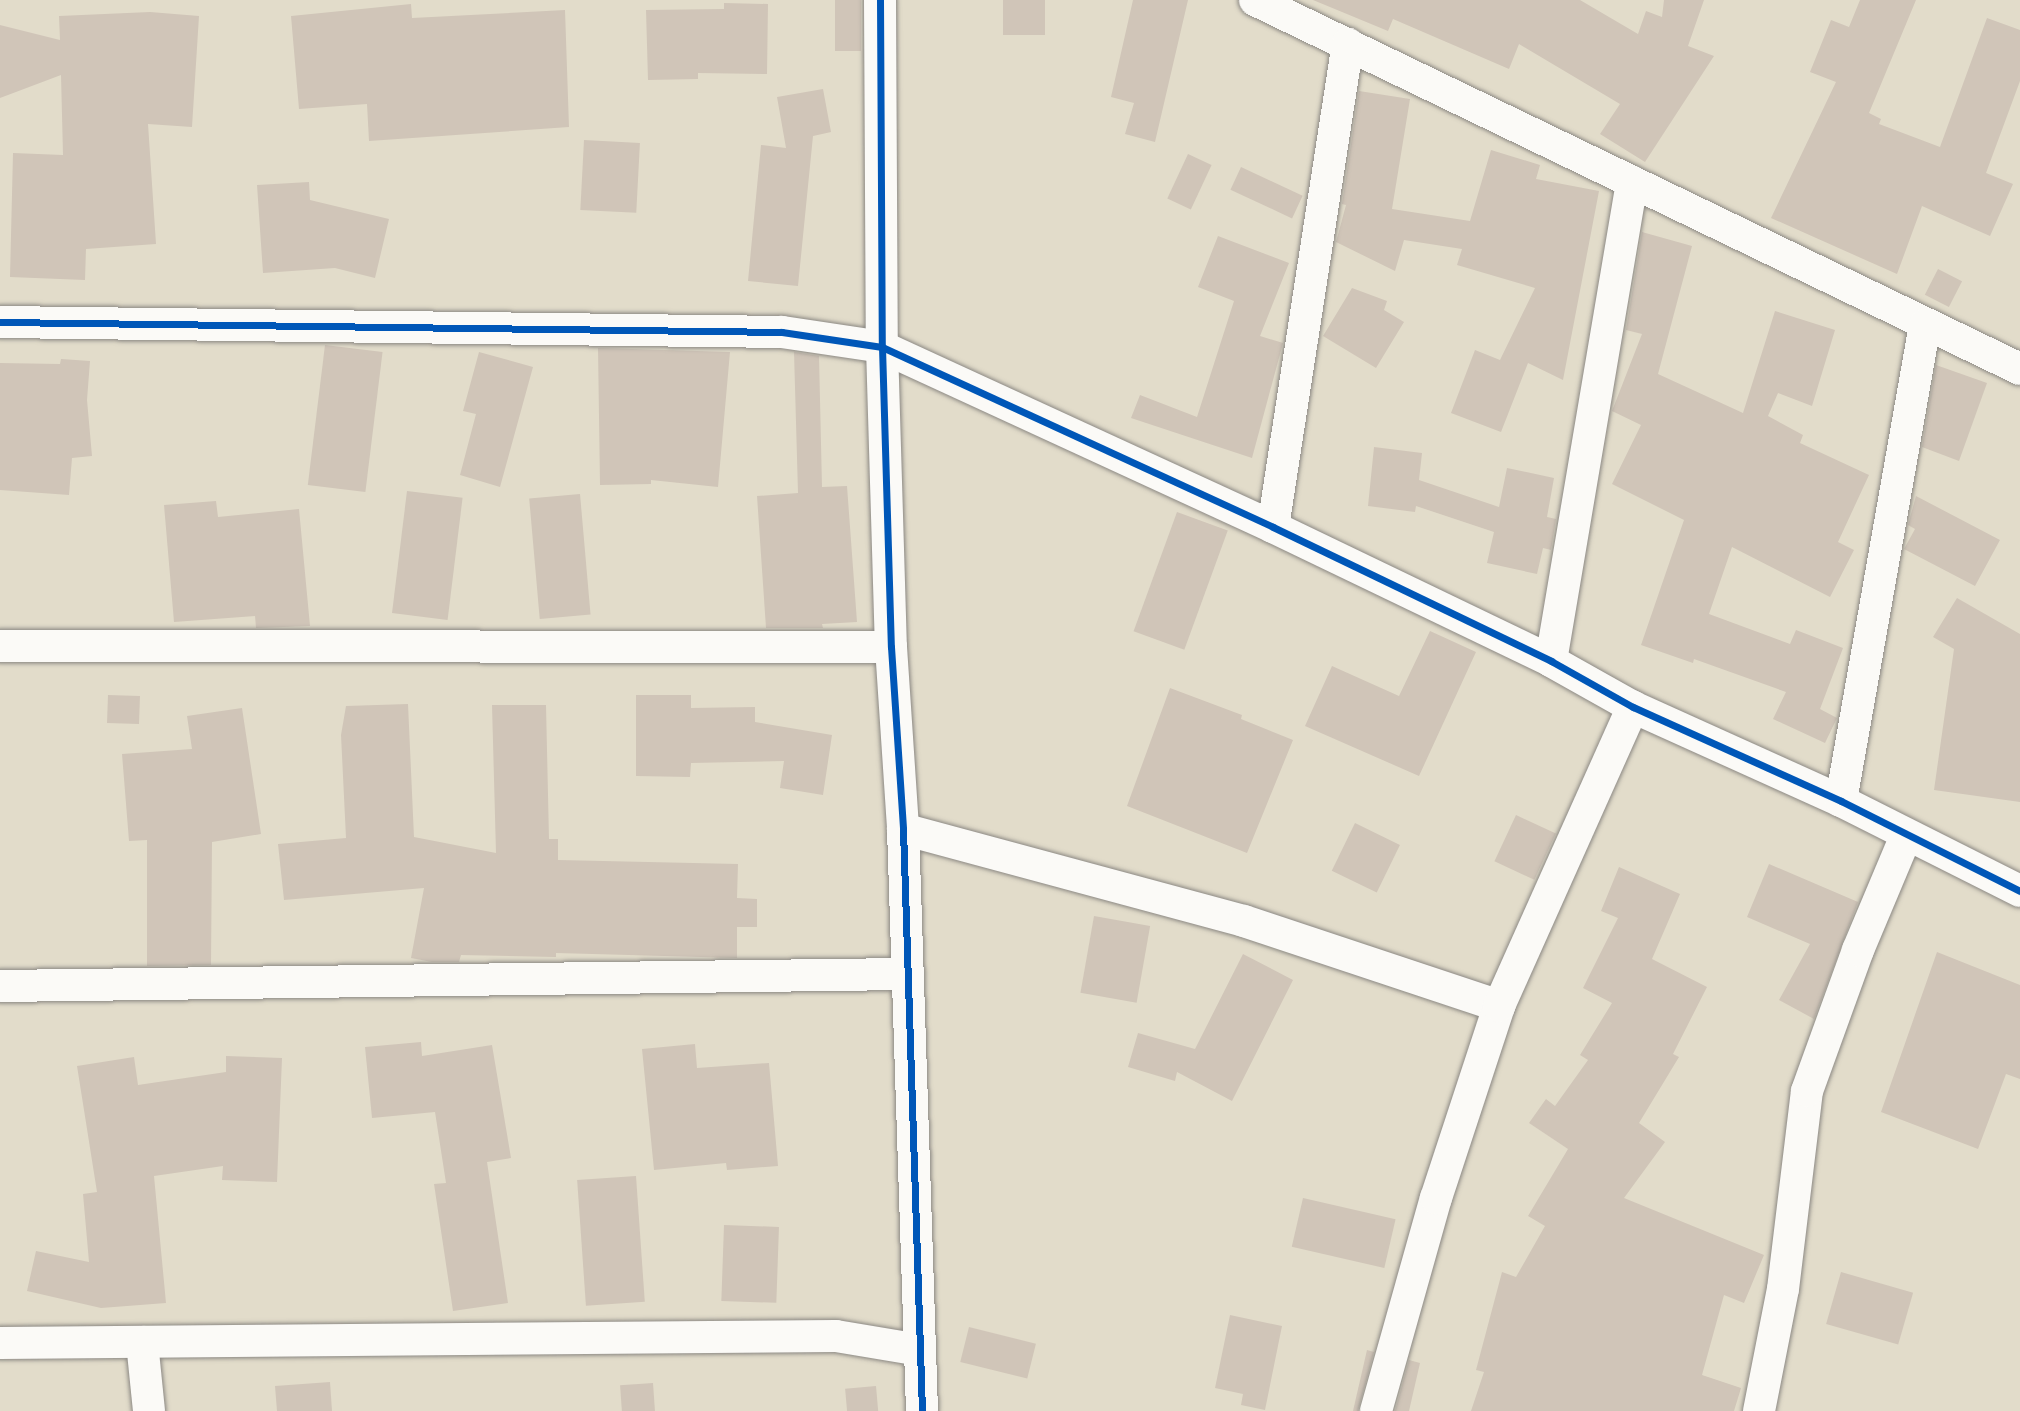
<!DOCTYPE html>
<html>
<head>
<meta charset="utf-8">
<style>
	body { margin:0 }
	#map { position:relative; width:2020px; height:1411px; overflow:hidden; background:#e2dcca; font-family:Pangolin,sans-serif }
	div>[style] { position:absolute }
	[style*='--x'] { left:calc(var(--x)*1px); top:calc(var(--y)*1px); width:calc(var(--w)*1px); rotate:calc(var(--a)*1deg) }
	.building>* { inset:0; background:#d0c5b8; transform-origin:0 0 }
	.roads { filter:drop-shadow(0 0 2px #8b8883) drop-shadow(0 0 2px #8b8883) }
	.minor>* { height:32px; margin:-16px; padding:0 16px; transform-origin:16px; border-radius:16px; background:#fbfaf7 }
	.cycleway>* { height:7px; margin:-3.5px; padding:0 3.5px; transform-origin:3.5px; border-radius:3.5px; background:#0057b8 }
	span { translate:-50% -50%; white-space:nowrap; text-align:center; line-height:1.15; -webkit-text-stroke:5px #fcf5e5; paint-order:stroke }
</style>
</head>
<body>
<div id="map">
	<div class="building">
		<i style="left:835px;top:0;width:26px;height:51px"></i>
		<i style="left:1003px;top:0;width:42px;height:35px"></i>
		<i style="clip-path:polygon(1133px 0,1188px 0,1155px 142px,1125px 134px,1134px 103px,1111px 97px)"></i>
		<i style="clip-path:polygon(1313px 0,1580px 0,1638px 34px,1646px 11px,1662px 17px,1664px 0,1704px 0,1688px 46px,1714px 56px,1645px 162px,1600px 134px,1620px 104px,1519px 44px,1509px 69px,1393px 19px,1388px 31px)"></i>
		<i style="clip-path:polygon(1860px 0,1916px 0,1869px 113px,1881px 119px,1879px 124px,1940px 147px,1987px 18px,2020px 30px,2020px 81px,1986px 173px,2013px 184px,1990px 236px,1922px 206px,1897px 274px,1771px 218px,1836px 82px,1810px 72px,1831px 20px,1849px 27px)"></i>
		<i style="clip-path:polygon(724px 3px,768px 4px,767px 74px,698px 73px,698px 79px,648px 80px,646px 10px,724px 9px)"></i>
		<i style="clip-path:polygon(411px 4px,412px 18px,565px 10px,569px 127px,369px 141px,367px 104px,299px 109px,291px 16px)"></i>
		<i style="clip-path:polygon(150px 12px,199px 16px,192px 127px,148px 124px,156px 244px,86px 249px,85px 280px,10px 277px,13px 153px,63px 155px,61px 75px,0 98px,0 25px,60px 40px,59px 16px)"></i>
		<i style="clip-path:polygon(823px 89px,831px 132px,813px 136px,798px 286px,748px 281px,761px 145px,786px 148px,777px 97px)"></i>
		<i style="clip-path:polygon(1359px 91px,1410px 99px,1392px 209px,1470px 221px,1491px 150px,1540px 165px,1536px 179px,1599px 191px,1563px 380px,1528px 363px,1501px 432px,1451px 413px,1475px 350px,1500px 360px,1535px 288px,1457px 265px,1462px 249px,1404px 240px,1395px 271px,1336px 242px,1346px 205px,1342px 204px)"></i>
		<i style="left:584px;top:140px;width:56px;height:70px;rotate:3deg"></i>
		<i style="left:1188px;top:154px;width:26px;height:49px;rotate:25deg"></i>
		<i style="left:1241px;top:167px;width:68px;height:25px;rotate:25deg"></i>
		<i style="clip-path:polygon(309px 182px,310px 200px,389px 219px,375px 278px,335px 268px,263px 273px,257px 185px)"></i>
		<i style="clip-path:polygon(1642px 232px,1692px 246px,1658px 374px,1743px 413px,1775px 311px,1835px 330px,1812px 406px,1778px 393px,1768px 416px,1803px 435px,1800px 443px,1869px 475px,1838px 542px,1854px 550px,1830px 597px,1732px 547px,1709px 614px,1790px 644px,1796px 630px,1843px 648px,1820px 709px,1837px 718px,1825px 743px,1773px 719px,1786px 692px,1694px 659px,1693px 663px,1641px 645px,1684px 520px,1612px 484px,1641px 425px,1612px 411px,1642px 334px,1626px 330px)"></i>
		<i style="clip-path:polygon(1218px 236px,1289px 263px,1260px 336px,1283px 343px,1252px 458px,1131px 418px,1140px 395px,1197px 417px,1234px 301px,1198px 287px)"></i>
		<i style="left:1938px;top:269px;width:27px;height:29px;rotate:27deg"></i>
		<i style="clip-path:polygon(1352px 288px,1387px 301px,1384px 310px,1404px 322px,1376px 368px,1323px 336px)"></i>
		<i style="left:325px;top:345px;width:58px;height:141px;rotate:7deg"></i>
		<i style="clip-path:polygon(598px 348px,730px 352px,718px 487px,651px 480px,651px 484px,600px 485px)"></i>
		<i style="clip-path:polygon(479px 352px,533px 367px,500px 487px,460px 475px,476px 414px,463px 411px)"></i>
		<i style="clip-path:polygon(794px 352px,819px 356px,822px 487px,847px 486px,857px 622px,822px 624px,823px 628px,766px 628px,757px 496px,798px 493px)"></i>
		<i style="clip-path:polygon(61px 359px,90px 361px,87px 400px,92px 456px,72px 458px,69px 495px,0 490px,0 363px,60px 364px)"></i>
		<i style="clip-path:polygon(1936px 365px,1987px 383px,1959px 461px,1922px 447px)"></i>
		<i style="clip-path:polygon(1374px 447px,1422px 453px,1419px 480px,1499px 507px,1507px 468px,1554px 478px,1547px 517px,1556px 519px,1551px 550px,1543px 548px,1537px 574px,1487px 563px,1494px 532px,1416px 506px,1415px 512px,1368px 506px)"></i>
		<i style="left:407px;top:491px;width:56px;height:123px;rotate:7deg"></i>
		<i style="left:580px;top:494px;width:121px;height:51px;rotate:85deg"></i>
		<i style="clip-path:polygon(1916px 496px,2000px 540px,1975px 586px,1904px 549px,1915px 529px,1908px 525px)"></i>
		<i style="clip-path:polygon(216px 501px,218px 517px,299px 509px,310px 626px,256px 628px,255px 616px,174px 622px,164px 505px)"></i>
		<i style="left:1177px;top:512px;width:54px;height:127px;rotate:20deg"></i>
		<i style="clip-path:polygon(1957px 598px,2020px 634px,2020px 802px,1934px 790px,1954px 649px,1933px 637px)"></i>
		<i style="clip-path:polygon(1430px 631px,1476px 652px,1419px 776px,1305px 726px,1332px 666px,1399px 696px)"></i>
		<i style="clip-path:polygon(1170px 688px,1242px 715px,1241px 719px,1293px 740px,1247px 853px,1127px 806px)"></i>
		<i style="left:108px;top:695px;width:32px;height:28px;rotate:2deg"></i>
		<i style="clip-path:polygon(636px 695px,691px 695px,691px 708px,755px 707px,755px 722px,832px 735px,823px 795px,780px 788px,784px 761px,691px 763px,690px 777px,636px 776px)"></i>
		<i style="clip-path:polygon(408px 704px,414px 837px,496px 853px,492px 705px,546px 705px,549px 839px,558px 839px,558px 860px,738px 864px,737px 898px,757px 899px,757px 927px,737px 927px,737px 958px,556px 953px,556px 957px,461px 955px,459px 962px,432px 962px,411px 958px,424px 888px,284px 900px,278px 844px,346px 838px,341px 735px,346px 706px)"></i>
		<i style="clip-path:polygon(242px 708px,261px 834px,212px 842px,211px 965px,147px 966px,147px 840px,129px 841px,122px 754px,192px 749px,187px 716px)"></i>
		<i style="left:1516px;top:815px;width:44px;height:51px;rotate:25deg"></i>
		<i style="left:1355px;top:823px;width:50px;height:53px;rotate:26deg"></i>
		<i style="clip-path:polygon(1769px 864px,1858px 902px,1814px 1019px,1779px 1000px,1810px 944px,1747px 917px)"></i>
		<i style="clip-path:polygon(1619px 867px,1680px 894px,1652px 959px,1707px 987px,1673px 1054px,1679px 1057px,1639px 1123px,1665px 1142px,1624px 1198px,1764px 1255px,1744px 1303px,1724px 1295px,1702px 1375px,1741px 1388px,1734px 1411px,1471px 1411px,1484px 1372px,1476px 1370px,1502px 1272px,1516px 1277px,1545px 1226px,1528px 1216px,1568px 1149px,1529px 1123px,1546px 1099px,1555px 1106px,1588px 1060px,1580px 1055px,1612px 1003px,1583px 988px,1618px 918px,1601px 911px)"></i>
		<i style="left:1094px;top:916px;width:57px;height:78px;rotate:10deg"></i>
		<i style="clip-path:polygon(1937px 952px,2020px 985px,2020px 1079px,2006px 1074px,1978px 1149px,1881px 1112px)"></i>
		<i style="clip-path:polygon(1243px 954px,1293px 980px,1232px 1101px,1177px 1072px,1175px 1081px,1128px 1067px,1138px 1033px,1195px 1049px)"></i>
		<i style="clip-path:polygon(421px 1042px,422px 1056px,492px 1045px,511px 1158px,487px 1162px,508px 1303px,453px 1311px,434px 1184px,446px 1183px,435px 1112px,372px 1118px,365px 1047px)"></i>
		<i style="clip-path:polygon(695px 1044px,697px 1068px,769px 1063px,778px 1166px,727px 1170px,726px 1163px,654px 1170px,642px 1049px)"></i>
		<i style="clip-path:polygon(226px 1056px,282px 1058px,277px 1182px,222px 1180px,223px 1166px,154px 1176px,166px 1303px,101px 1308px,27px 1291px,36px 1251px,89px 1262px,83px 1194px,97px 1192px,77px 1066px,134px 1057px,138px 1085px,226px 1072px)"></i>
		<i style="left:636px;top:1176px;width:126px;height:59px;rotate:86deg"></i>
		<i style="left:1303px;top:1198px;width:95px;height:50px;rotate:13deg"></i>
		<i style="left:724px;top:1225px;width:55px;height:76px;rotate:2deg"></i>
		<i style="left:1841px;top:1272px;width:75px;height:54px;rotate:16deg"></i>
		<i style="clip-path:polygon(1230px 1315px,1282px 1326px,1265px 1410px,1241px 1405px,1243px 1394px,1215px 1388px)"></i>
		<i style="left:969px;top:1327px;width:69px;height:36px;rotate:14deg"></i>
		<i style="clip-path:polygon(1367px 1350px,1374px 1352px,1358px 1411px,1353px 1411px)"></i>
		<i style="clip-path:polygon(1409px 1360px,1420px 1363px,1409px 1411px,1395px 1411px)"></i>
		<i style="clip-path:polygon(330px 1382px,332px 1411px,277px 1411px,275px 1386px)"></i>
		<i style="left:653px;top:1383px;width:28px;height:33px;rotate:86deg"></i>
		<i style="left:876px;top:1386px;width:25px;height:31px;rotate:85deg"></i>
	</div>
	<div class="roads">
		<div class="minor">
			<i style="--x:880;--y:0;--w:347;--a:89.7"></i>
			<i style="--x:882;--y:347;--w:300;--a:88.3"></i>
			<i style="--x:891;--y:647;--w:182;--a:86.2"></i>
			<i style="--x:903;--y:829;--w:582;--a:88.13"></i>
			<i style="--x:1255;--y:0;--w:849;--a:25.75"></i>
			<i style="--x:0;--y:322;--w:782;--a:0.73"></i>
			<i style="--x:782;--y:332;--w:101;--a:8.5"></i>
			<i style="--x:882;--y:347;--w:430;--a:24.7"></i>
			<i style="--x:1273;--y:527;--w:309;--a:25.7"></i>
			<i style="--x:1551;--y:661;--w:94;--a:29.3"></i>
			<i style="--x:1633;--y:707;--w:228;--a:24.3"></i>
			<i style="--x:1841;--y:801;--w:200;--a:26.7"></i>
			<i style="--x:1273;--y:527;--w:489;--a:-81.2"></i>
			<i style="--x:0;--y:646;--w:891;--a:0.06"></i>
			<i style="--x:1551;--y:661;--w:486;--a:-80.4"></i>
			<i style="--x:1841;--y:801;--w:484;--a:-80"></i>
			<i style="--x:903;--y:829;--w:353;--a:15.1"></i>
			<i style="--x:1244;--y:921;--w:269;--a:18.4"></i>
			<i style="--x:0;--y:986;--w:907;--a:-0.76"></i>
			<i style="--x:142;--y:1342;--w:69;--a:84.2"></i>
			<i style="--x:0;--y:1343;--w:836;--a:-0.48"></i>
			<i style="--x:836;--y:1336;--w:85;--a:9.5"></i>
			<i style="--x:1376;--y:1411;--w:221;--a:-74.3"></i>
			<i style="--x:1436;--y:1198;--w:202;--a:-71.8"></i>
			<i style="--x:1499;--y:1006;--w:328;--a:-65.9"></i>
			<i style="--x:1759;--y:1411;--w:124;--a:-78.9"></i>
			<i style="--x:1783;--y:1289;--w:199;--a:-83.1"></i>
			<i style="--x:1807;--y:1091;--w:150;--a:-70.1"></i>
			<i style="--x:1858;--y:950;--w:124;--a:-67.2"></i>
		</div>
	</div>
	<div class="cycleway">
		<i style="--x:880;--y:0;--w:347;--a:89.7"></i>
		<i style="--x:882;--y:347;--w:300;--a:88.3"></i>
		<i style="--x:891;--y:647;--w:182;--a:86.2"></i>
		<i style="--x:903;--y:829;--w:582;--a:88.13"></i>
		<i style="--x:0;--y:322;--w:782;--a:0.73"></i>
		<i style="--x:782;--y:332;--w:101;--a:8.5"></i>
		<i style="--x:882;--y:347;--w:430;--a:24.7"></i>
		<i style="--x:1273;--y:527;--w:309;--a:25.7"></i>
		<i style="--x:1551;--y:661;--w:94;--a:29.3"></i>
		<i style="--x:1633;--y:707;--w:228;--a:24.3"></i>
		<i style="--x:1841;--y:801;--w:200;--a:26.7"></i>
	</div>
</div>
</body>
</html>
